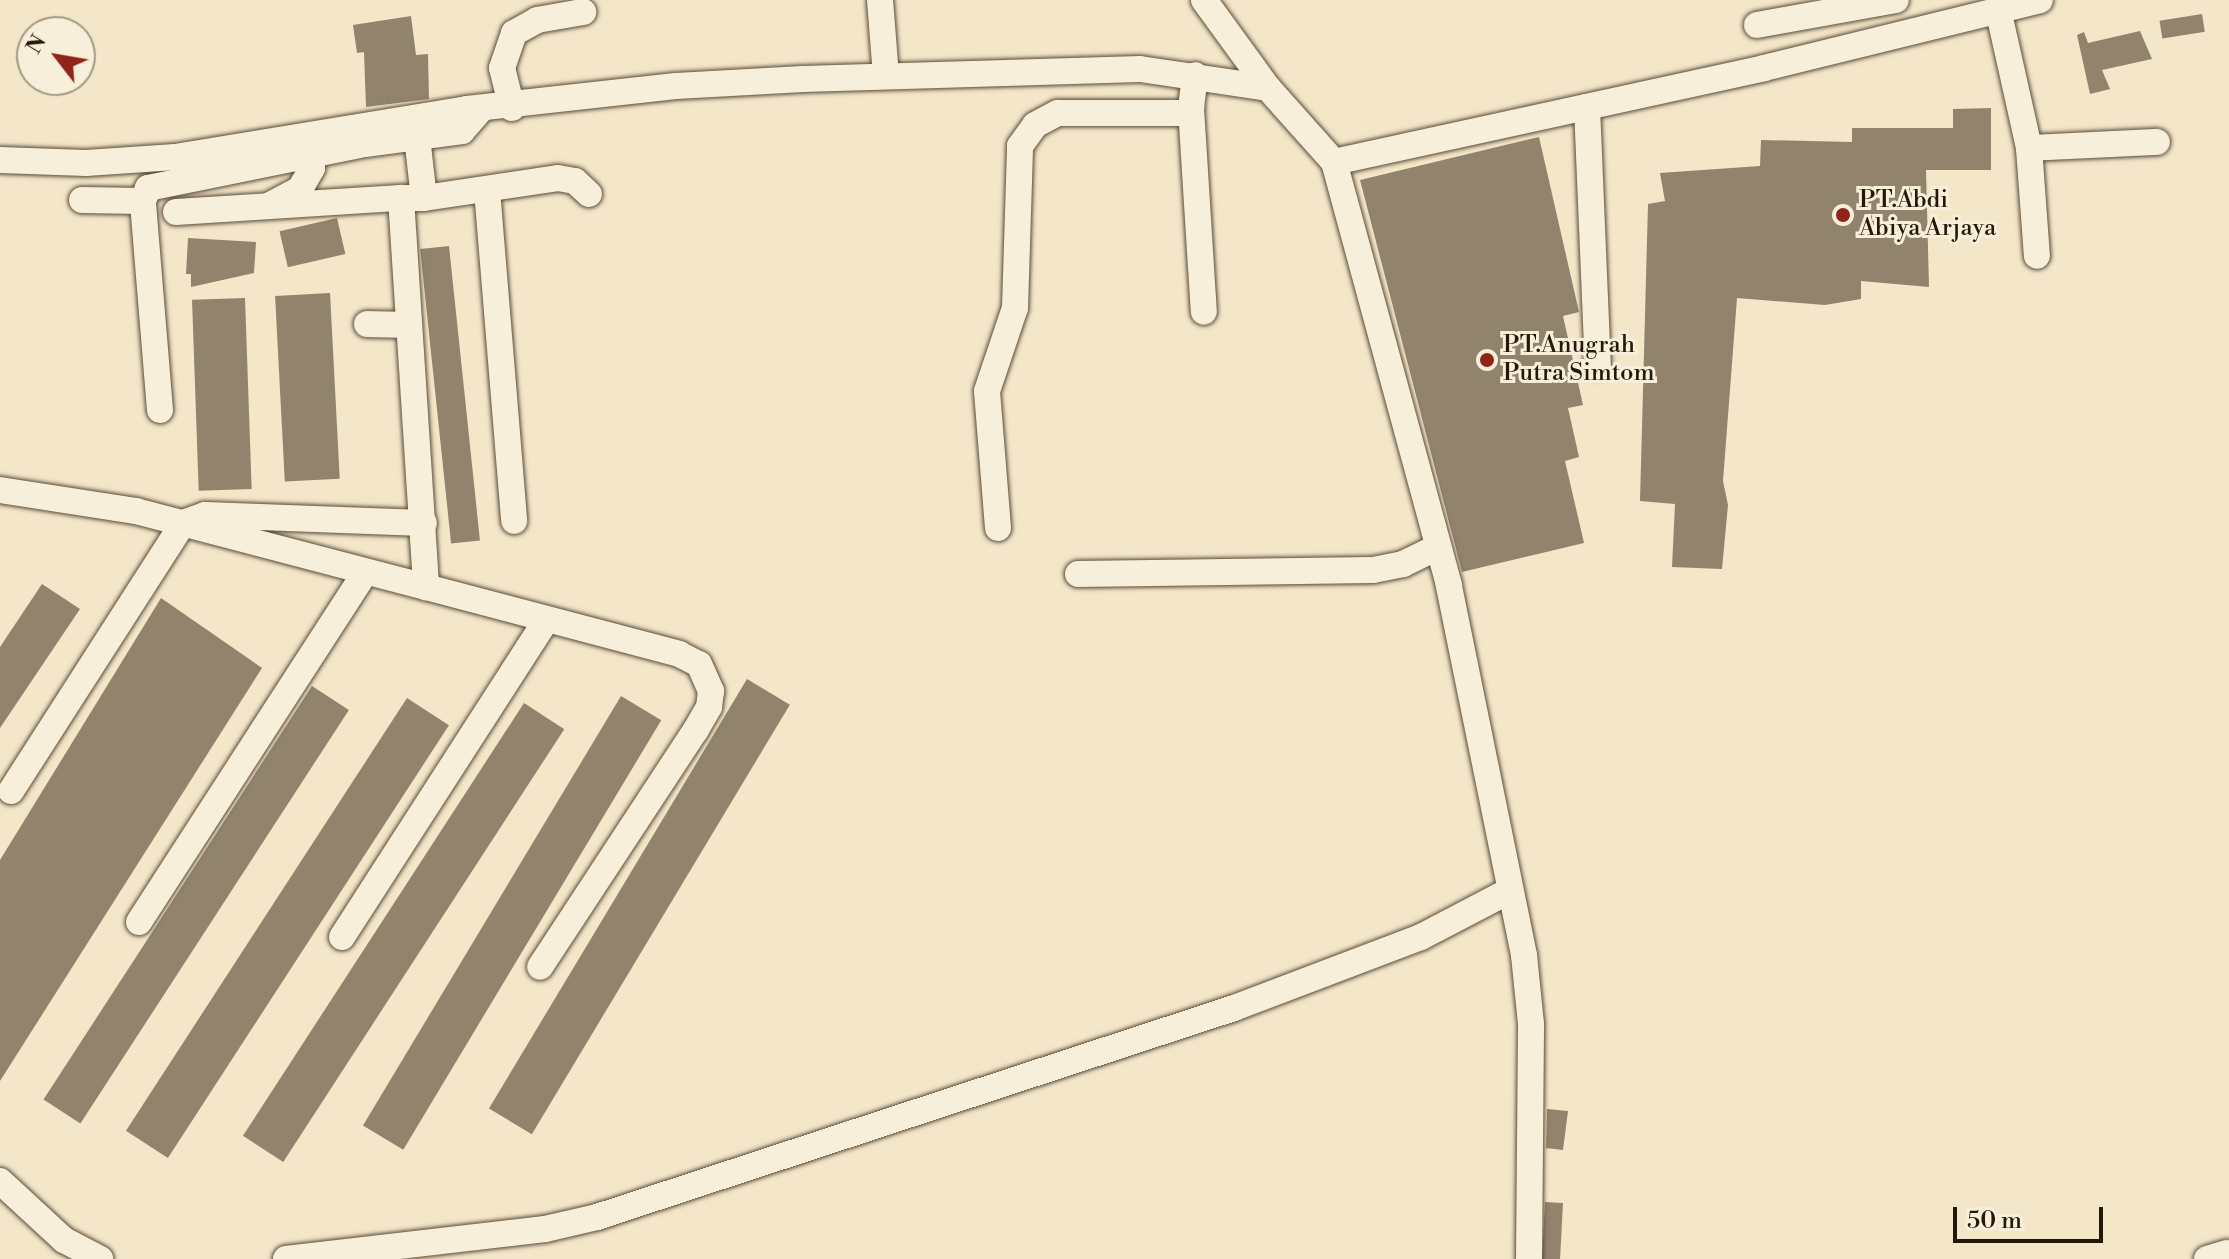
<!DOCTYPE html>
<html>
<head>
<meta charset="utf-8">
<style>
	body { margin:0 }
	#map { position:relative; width:2229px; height:1259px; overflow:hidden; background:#f4e6c8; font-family:"Libre Bodoni",serif }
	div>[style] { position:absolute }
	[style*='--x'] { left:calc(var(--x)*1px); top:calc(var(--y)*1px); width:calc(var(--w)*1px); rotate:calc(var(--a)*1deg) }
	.building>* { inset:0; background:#91836c; transform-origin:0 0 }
	.roads { filter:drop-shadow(0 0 2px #594b39) drop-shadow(0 0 2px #594b39) }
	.minor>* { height:26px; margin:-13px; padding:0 13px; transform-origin:13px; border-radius:13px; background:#f8efdb }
	.dots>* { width:22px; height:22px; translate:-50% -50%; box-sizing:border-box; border:4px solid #f8efdb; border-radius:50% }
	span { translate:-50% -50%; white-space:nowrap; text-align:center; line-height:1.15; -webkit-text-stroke:6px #f8efdb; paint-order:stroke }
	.poi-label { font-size:24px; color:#251709 }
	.left { translate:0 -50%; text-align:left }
	.north { position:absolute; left:16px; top:16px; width:80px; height:80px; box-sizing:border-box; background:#f8efdb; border:2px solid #a49987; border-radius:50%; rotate:301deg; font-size:22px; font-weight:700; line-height:32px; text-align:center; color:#251709 }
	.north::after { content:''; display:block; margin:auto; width:28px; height:36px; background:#8f2418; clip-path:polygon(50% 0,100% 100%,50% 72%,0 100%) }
	.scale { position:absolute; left:1953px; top:1207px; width:150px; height:36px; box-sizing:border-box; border:4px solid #251709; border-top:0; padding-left:10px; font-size:24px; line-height:28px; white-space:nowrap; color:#251709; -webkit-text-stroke:6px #f8efdb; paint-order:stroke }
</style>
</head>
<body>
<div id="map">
	<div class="building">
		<i style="left:2202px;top:14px;width:18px;height:43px;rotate:81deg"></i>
		<i style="clip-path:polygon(411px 16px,416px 55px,428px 54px,429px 99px,366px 107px,364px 52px,357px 53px,353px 25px)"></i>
		<i style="clip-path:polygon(2140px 31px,2152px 59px,2102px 70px,2110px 89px,2090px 94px,2077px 35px,2084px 32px,2088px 43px)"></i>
		<i style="clip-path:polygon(1991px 108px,1991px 170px,1926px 170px,1929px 287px,1861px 281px,1861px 299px,1825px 305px,1737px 298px,1723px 481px,1728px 505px,1722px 569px,1672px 567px,1675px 504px,1640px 501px,1648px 204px,1665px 201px,1660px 173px,1760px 166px,1761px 140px,1852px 142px,1852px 128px,1953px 128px,1953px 109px)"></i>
		<i style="clip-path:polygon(1539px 137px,1579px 312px,1563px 316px,1583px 405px,1568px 408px,1579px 457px,1565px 461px,1584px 543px,1462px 572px,1360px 180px)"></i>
		<i style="left:337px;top:218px;width:37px;height:59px;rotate:77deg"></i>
		<i style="clip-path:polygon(188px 238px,256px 242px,254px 273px,191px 287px,191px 274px,186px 274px)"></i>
		<i style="left:449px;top:246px;width:296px;height:29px;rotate:84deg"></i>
		<i style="left:330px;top:293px;width:186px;height:55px;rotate:87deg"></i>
		<i style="left:245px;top:298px;width:191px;height:53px;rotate:88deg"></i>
		<i style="clip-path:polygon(42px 584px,80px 609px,0 728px,0 647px)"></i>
		<i style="clip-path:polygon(161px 598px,262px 668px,0 1081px,0 860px)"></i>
		<i style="left:747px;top:679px;width:50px;height:501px;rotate:31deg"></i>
		<i style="left:312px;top:686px;width:44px;height:493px;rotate:33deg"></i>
		<i style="left:621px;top:696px;width:47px;height:501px;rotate:31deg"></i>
		<i style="left:407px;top:698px;width:50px;height:516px;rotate:33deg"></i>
		<i style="left:524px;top:703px;width:48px;height:516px;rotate:33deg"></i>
		<i style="clip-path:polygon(1547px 1109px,1568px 1111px,1563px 1150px,1546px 1148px)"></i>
		<i style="left:1545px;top:1202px;width:18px;height:57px;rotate:3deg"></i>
	</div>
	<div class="roads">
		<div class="minor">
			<i style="--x:880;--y:0;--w:76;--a:85.5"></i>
			<i style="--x:1204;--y:0;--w:109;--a:54"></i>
			<i style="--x:1268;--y:88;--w:99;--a:48.3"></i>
			<i style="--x:1998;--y:9;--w:142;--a:77.4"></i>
			<i style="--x:2029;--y:148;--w:108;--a:85.8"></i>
			<i style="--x:1757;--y:25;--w:141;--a:-10.2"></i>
			<i style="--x:1587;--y:107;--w:259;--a:87.6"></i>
			<i style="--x:512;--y:108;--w:41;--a:-104"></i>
			<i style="--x:502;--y:68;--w:37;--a:-71"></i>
			<i style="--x:514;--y:33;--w:26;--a:-29"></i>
			<i style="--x:537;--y:20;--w:47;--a:-9.9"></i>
			<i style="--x:1191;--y:108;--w:204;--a:86.4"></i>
			<i style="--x:417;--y:137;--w:61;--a:83.5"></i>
			<i style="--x:424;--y:198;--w:135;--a:-8.5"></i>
			<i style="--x:558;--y:178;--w:17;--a:10"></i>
			<i style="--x:575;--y:181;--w:19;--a:43"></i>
			<i style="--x:2029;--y:148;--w:128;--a:-2.7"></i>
			<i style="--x:0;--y:160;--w:86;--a:2"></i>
			<i style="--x:86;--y:163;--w:89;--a:-3.9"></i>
			<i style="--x:175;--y:157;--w:296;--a:-9.3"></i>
			<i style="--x:467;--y:109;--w:210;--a:-6.3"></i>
			<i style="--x:676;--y:86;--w:127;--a:-3.2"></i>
			<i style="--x:803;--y:79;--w:337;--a:-1.7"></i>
			<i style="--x:1140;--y:69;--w:129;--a:8.4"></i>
			<i style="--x:487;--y:190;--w:332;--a:85.3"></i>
			<i style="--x:424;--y:198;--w:23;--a:180"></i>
			<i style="--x:401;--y:198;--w:390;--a:86.3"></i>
			<i style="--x:426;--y:587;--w:262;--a:14.8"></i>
			<i style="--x:679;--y:654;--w:22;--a:27"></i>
			<i style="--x:699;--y:664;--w:30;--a:66"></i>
			<i style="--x:711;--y:691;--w:16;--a:97"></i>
			<i style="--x:709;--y:707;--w:28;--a:120"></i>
			<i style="--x:695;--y:731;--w:282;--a:123.3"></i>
			<i style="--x:82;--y:200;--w:61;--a:0.9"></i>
			<i style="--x:272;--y:204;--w:32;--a:-28"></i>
			<i style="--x:300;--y:189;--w:24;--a:-60"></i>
			<i style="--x:312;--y:168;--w:14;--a:-90"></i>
			<i style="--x:176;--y:212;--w:225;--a:-3.6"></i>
			<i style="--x:367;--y:324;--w:41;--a:1.4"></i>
			<i style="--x:160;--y:410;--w:210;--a:-94.7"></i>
			<i style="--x:143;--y:201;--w:14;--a:-69"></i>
			<i style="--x:148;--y:188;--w:221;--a:-11.5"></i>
			<i style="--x:365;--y:144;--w:98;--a:-7.6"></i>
			<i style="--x:462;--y:131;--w:29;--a:-49"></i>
			<i style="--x:0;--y:490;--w:138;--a:8.8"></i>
			<i style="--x:136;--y:511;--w:300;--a:14.7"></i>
			<i style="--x:998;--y:528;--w:137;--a:-94.6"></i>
			<i style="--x:987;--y:391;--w:88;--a:-71.4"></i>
			<i style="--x:1015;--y:308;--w:162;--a:-88.2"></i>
			<i style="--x:1020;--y:146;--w:26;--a:-54"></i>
			<i style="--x:1035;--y:125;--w:26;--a:-28"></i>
			<i style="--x:1058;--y:113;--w:126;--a:0"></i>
			<i style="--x:1184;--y:113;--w:9;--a:-36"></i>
			<i style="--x:1191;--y:108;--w:33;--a:-83"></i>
			<i style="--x:1078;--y:574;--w:295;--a:-0.8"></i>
			<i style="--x:1373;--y:570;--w:31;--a:-11"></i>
			<i style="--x:1403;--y:564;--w:39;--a:-26"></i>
			<i style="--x:11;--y:791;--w:318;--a:-57.3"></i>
			<i style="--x:183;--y:523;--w:23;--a:-20"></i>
			<i style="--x:205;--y:515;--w:219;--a:2.1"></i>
			<i style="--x:139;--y:922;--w:416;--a:-57.1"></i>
			<i style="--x:342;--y:937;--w:376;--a:-57.2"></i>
			<i style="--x:0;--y:1181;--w:87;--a:42.7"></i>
			<i style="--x:64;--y:1240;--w:41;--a:27.8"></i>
			<i style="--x:286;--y:1259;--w:261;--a:-6.6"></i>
			<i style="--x:545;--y:1229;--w:53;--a:-13"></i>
			<i style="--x:597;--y:1217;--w:670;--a:-18.16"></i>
			<i style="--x:1234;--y:1008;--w:200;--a:-20.8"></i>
			<i style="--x:1421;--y:937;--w:99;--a:-27.6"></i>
			<i style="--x:1529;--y:1259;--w:235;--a:-89.5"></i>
			<i style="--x:1531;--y:1024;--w:69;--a:-95.8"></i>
			<i style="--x:1524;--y:955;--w:378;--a:-101.5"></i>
			<i style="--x:1449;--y:585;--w:438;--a:-105.2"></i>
			<i style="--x:1334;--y:162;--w:440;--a:-12.3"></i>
			<i style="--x:1764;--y:68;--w:284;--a:-13.8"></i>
			<i style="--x:2207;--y:1259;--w:21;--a:-17"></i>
		</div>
	</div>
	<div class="dots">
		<i style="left:1843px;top:215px;background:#8f2418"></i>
		<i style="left:1487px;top:360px;background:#8f2418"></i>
	</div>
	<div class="poi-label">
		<span class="left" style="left:1859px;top:215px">PT.Abdi<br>Abiya Arjaya</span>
		<span class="left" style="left:1503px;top:360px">PT.Anugrah<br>Putra Simtom</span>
	</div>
	<div class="north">N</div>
	<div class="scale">50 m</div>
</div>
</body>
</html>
